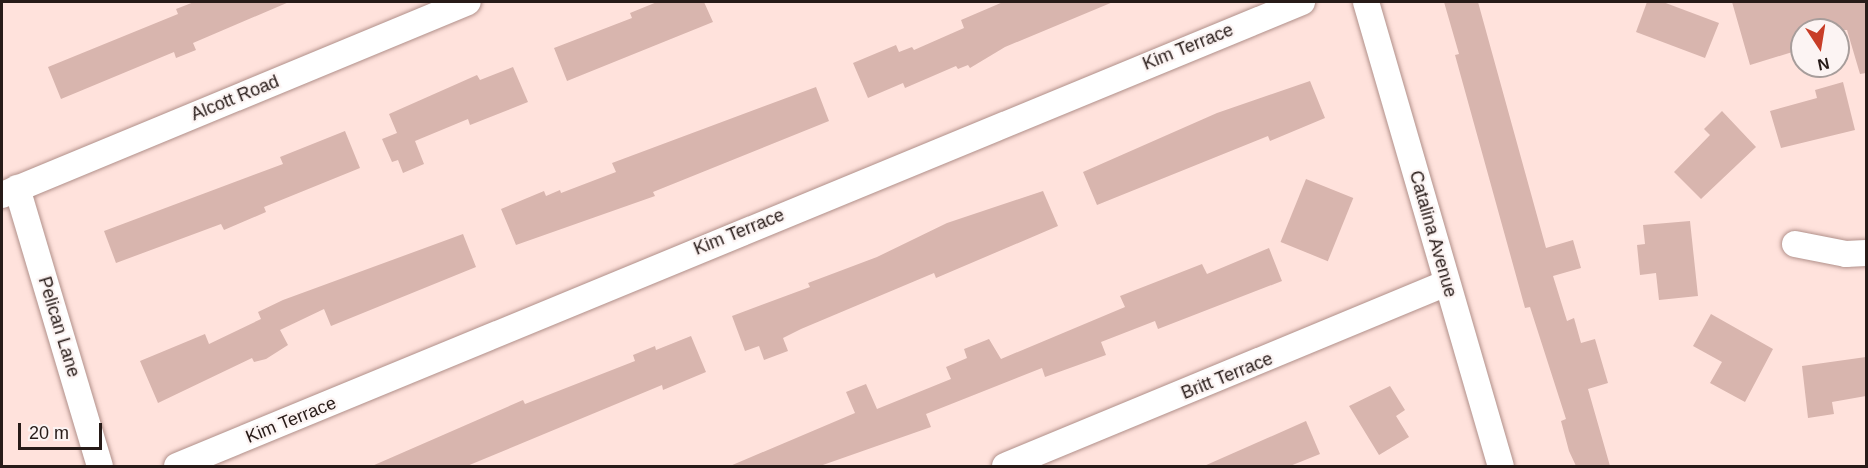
<!DOCTYPE html>
<html>
<head>
<meta charset="utf-8">
<style>
	body { margin:0 }
	#map { position:relative; width:1868px; height:468px; overflow:hidden; background:#ffe2dc; font-family:Helvetica,sans-serif }
	div>[style] { position:absolute }
	[style*='--x'] { left:calc(var(--x)*1px); top:calc(var(--y)*1px); width:calc(var(--w)*1px); rotate:calc(var(--a)*1deg) }
	.building>* { inset:0; background:#d8b5ae; transform-origin:0 0 }
	.roads { filter:drop-shadow(0 0 2px #b1908a) drop-shadow(0 0 2px #b1908a) }
	.street>* { height:26px; margin:-13px; padding:0 13px; transform-origin:13px; border-radius:13px; background:#fff }
	span { translate:-50% -50%; white-space:nowrap; text-align:center; line-height:1.15; -webkit-text-stroke:4.5px #fcf4f3; paint-order:stroke }
	.street-label { font-size:18px; color:#271b18 }
	.frame { position:absolute; inset:0; border:3px solid #271b18; pointer-events:none }
	.north { position:absolute; left:1790px; top:18px; width:60px; height:60px; box-sizing:border-box; background:#fcf4f3; border:2px solid #a79d9b; border-radius:50%; rotate:168deg; font-size:16px; font-weight:700; line-height:24px; text-align:center; color:#271b18 }
	.north::after { content:''; display:block; margin:auto; width:21px; height:27px; background:#c83d27; clip-path:polygon(50% 0,100% 100%,50% 72%,0 100%) }
	.scale { position:absolute; left:18px; top:423px; width:84px; height:27px; box-sizing:border-box; border:3px solid #271b18; border-top:0; padding-left:8px; font-size:18px; line-height:21px; white-space:nowrap; color:#271b18; -webkit-text-stroke:4px #fcf4f3; paint-order:stroke }
</style>
</head>
<body>
<div id="map">
	<div class="building">
		<i style="clip-path:polygon(194px 2px,289px 2px,193px 43px,196px 50px,176px 58px,174px 52px,61px 99px,48px 67px,178px 14px,176px 9px)"></i>
		<i style="clip-path:polygon(657px 2px,704px 2px,713px 22px,567px 81px,554px 48px,632px 18px,630px 13px)"></i>
		<i style="clip-path:polygon(1003px 2px,1113px 2px,1005px 47px,970px 68px,968px 65px,958px 69px,956px 66px,905px 88px,903px 83px,868px 98px,853px 63px,896px 45px,899px 52px,912px 47px,914px 50px,964px 28px,961px 20px)"></i>
		<i style="clip-path:polygon(1444px 2px,1478px 2px,1546px 248px,1573px 240px,1581px 268px,1553px 276px,1567px 321px,1574px 318px,1581px 343px,1595px 339px,1608px 383px,1588px 389px,1610px 466px,1576px 466px,1569px 451px,1561px 421px,1566px 419px,1530px 307px,1525px 308px,1455px 55px,1459px 54px)"></i>
		<i style="clip-path:polygon(1647px 2px,1663px 2px,1719px 23px,1705px 58px,1636px 32px)"></i>
		<i style="clip-path:polygon(1732px 2px,1866px 2px,1866px 73px,1860px 74px,1847px 30px,1802px 30px,1802px 49px,1750px 65px)"></i>
		<i style="clip-path:polygon(513px 67px,528px 102px,470px 125px,468px 119px,415px 141px,424px 164px,403px 173px,398px 160px,392px 162px,382px 139px,397px 133px,389px 114px,477px 75px,480px 80px)"></i>
		<i style="clip-path:polygon(1310px 81px,1325px 118px,1270px 141px,1268px 136px,1097px 205px,1083px 172px,1217px 113px)"></i>
		<i style="clip-path:polygon(1843px 82px,1855px 130px,1781px 148px,1770px 111px,1817px 98px,1815px 90px)"></i>
		<i style="clip-path:polygon(816px 87px,829px 121px,653px 192px,655px 196px,516px 245px,501px 209px,544px 191px,546px 196px,560px 190px,561px 193px,616px 172px,612px 163px)"></i>
		<i style="clip-path:polygon(1722px 111px,1756px 147px,1701px 199px,1674px 172px,1710px 135px,1704px 129px)"></i>
		<i style="clip-path:polygon(345px 131px,360px 168px,264px 207px,266px 212px,224px 230px,221px 224px,116px 263px,104px 231px,283px 164px,280px 157px)"></i>
		<i style="left:1306px;top:179px;width:51px;height:68px;rotate:22deg"></i>
		<i style="clip-path:polygon(1043px 191px,1058px 226px,936px 278px,934px 273px,801px 329px,783px 338px,788px 351px,764px 360px,759px 346px,745px 351px,732px 316px,810px 287px,808px 283px,877px 257px,947px 223px)"></i>
		<i style="clip-path:polygon(1690px 221px,1698px 296px,1659px 300px,1656px 273px,1640px 275px,1637px 245px,1645px 244px,1643px 225px)"></i>
		<i style="clip-path:polygon(463px 234px,476px 267px,331px 326px,324px 309px,280px 330px,288px 345px,266px 359px,254px 362px,252px 358px,158px 403px,140px 361px,205px 334px,209px 344px,261px 319px,258px 312px,283px 300px)"></i>
		<i style="clip-path:polygon(1269px 248px,1282px 281px,1158px 329px,1155px 321px,1101px 342px,1106px 355px,1045px 377px,1042px 368px,926px 414px,931px 427px,820px 466px,730px 466px,855px 413px,846px 392px,866px 384px,877px 409px,951px 379px,946px 367px,967px 358px,964px 349px,989px 339px,1001px 359px,1125px 307px,1120px 296px,1202px 264px,1207px 274px)"></i>
		<i style="clip-path:polygon(1711px 314px,1773px 349px,1745px 402px,1710px 383px,1722px 362px,1693px 346px)"></i>
		<i style="clip-path:polygon(691px 336px,706px 372px,663px 390px,662px 385px,467px 466px,372px 466px,523px 400px,525px 404px,635px 361px,633px 355px,655px 346px,656px 350px)"></i>
		<i style="clip-path:polygon(1866px 357px,1866px 396px,1832px 402px,1834px 414px,1808px 418px,1802px 366px)"></i>
		<i style="clip-path:polygon(1390px 386px,1405px 410px,1396px 416px,1409px 437px,1379px 455px,1349px 406px)"></i>
		<i style="clip-path:polygon(1306px 421px,1320px 454px,1290px 466px,1204px 466px)"></i>
	</div>
	<div class="roads">
		<div class="street">
			<i style="--x:1366;--y:2;--w:483;--a:73.8"></i>
			<i style="--x:17;--y:188;--w:290;--a:73.4"></i>
			<i style="--x:2;--y:195;--w:504;--a:-22.5"></i>
			<i style="--x:1795;--y:244;--w:52;--a:11.1"></i>
			<i style="--x:1846;--y:254;--w:20;--a:-3"></i>
			<i style="--x:177;--y:466;--w:1217;--a:-22.41"></i>
			<i style="--x:1005;--y:466;--w:478;--a:-22.5"></i>
		</div>
	</div>
	<div class="street-label">
		<span style="left:1188px;top:47px;rotate:-22deg">Kim Terrace</span>
		<span style="left:235px;top:98px;rotate:-22deg">Alcott Road</span>
		<span style="left:739px;top:232px;rotate:-22deg">Kim Terrace</span>
		<span style="left:1433px;top:234px;rotate:74deg">Catalina Avenue</span>
		<span style="left:59px;top:327px;rotate:73deg">Pelican Lane</span>
		<span style="left:1227px;top:376px;rotate:-22deg">Britt Terrace</span>
		<span style="left:291px;top:420px;rotate:-22deg">Kim Terrace</span>
	</div>
	<div class="frame"></div>
	<div class="north">N</div>
	<div class="scale">20 m</div>
</div>
</body>
</html>
